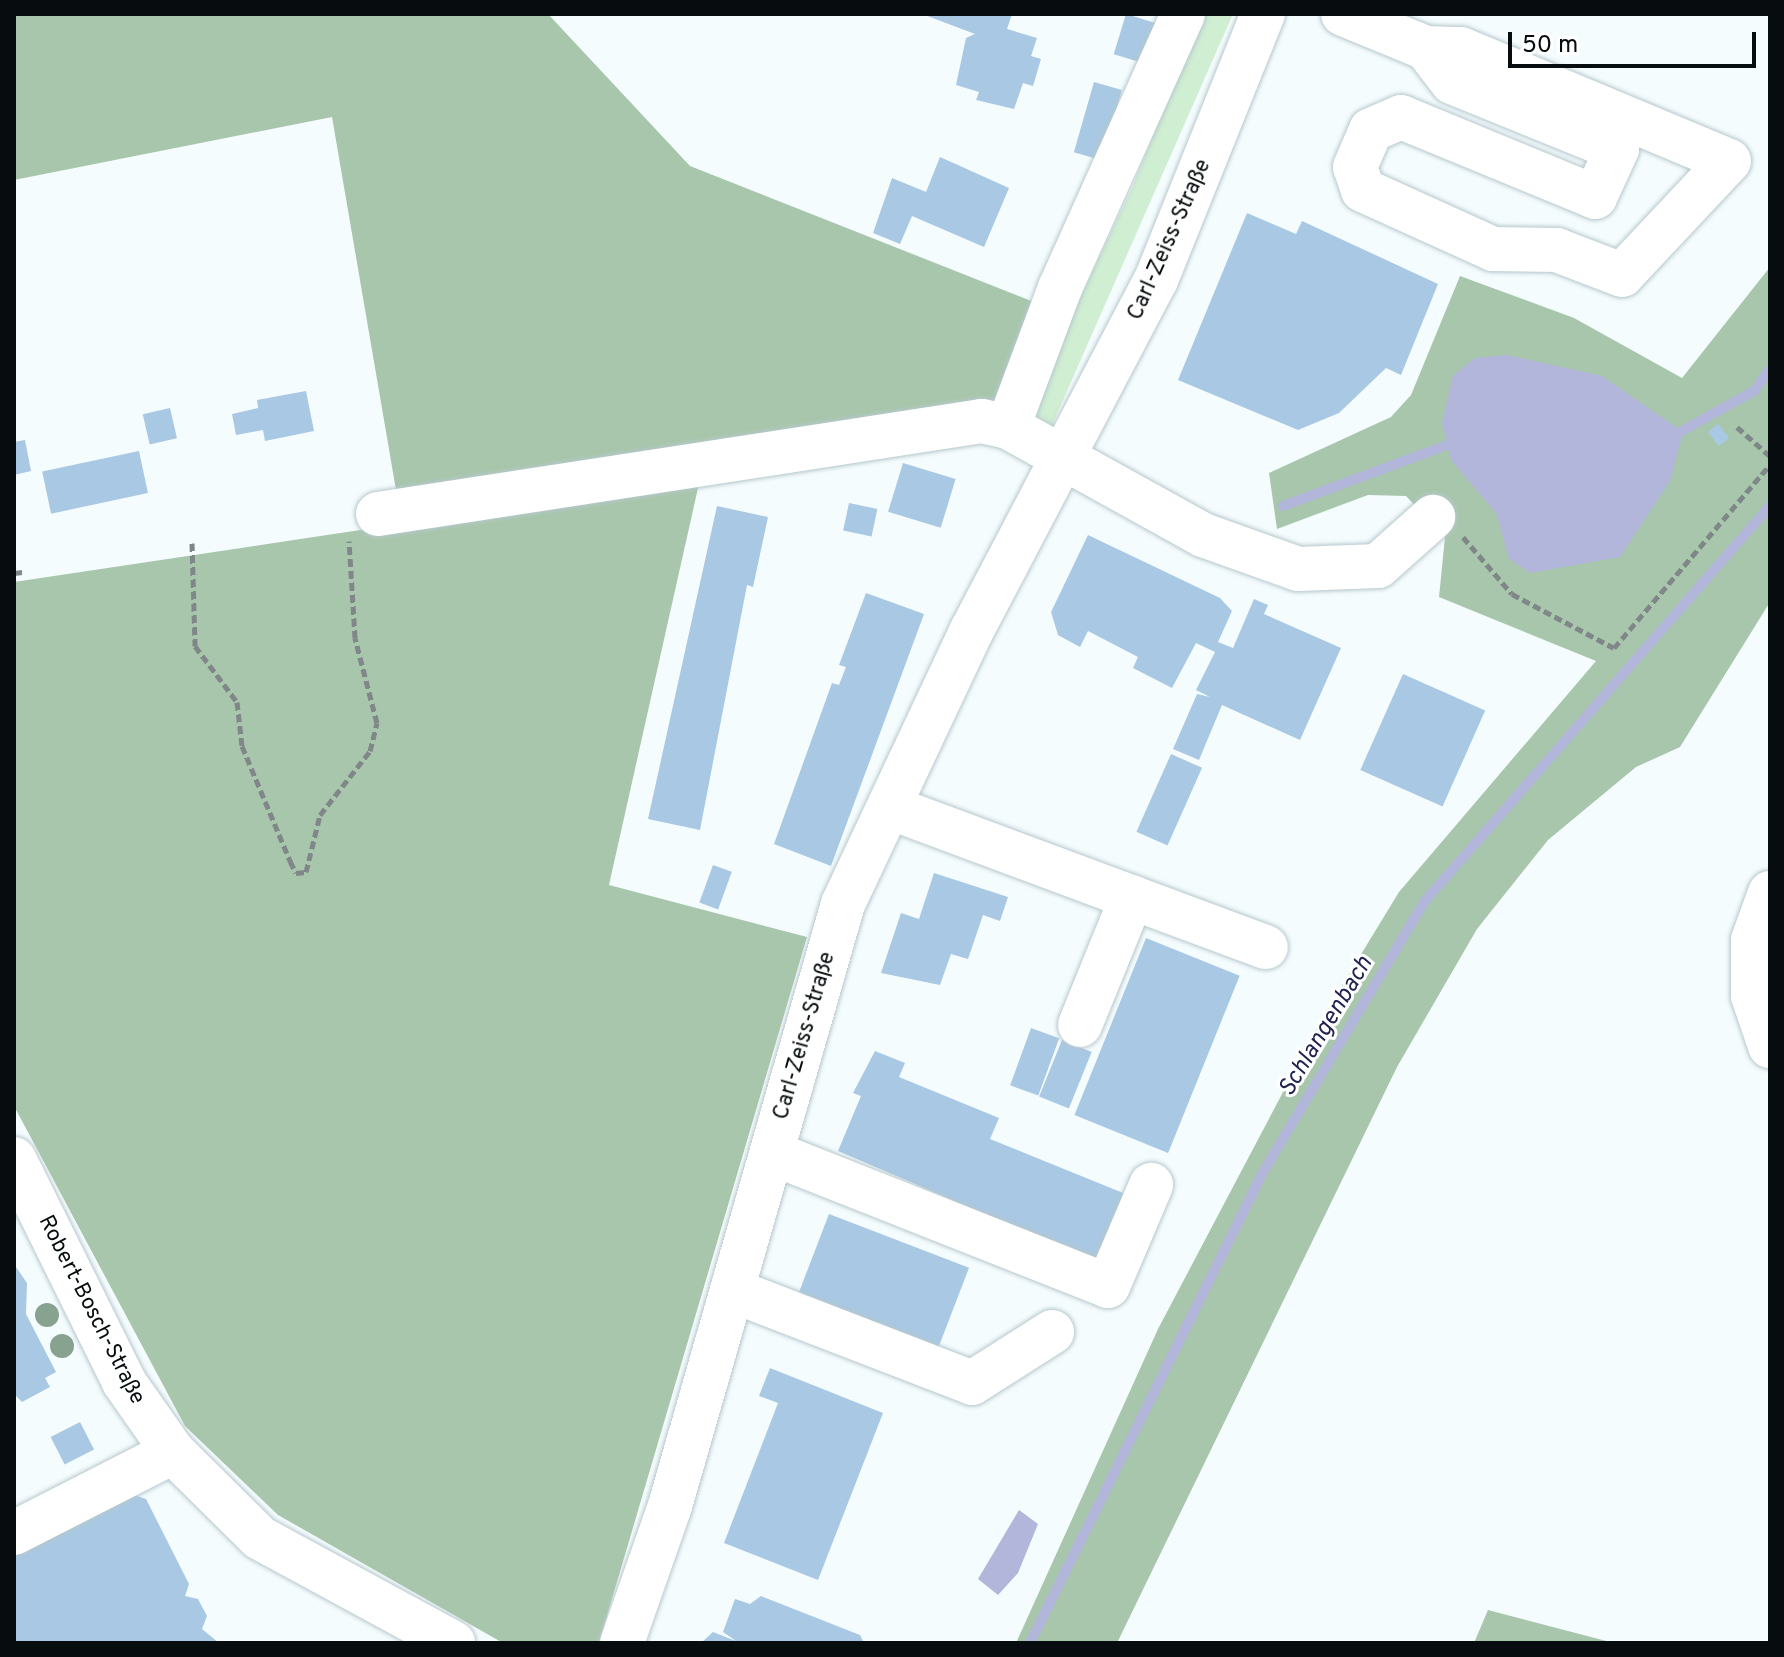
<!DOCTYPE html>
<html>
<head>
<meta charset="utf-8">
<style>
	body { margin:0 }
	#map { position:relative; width:1784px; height:1657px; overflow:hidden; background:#f5fcfe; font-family:Overpass,sans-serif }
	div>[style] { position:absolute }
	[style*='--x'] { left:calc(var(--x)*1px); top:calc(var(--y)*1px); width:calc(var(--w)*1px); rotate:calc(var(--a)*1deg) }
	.green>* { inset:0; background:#d0eed2 }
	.forest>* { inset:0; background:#a8c6ab }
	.water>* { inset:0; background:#b1b6da }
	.stream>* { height:10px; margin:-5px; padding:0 5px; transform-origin:5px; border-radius:5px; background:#b1b6da }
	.building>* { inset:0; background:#a9c8e3; transform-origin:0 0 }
	.path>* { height:5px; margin-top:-2.5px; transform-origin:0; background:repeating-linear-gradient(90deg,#808788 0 8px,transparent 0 12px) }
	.roads { filter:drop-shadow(0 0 2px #b6c8cc) drop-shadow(0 0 2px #b6c8cc) }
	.minor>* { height:44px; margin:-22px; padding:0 22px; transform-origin:22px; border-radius:22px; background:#fff }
	.trees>* { width:24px; height:24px; margin:-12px; border-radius:50%; background:#87a38f }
	span { translate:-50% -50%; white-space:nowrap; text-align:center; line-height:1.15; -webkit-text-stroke:6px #fff; paint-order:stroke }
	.street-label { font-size:22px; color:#070d0e }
	.water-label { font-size:24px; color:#212350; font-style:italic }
	.frame { position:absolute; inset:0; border:16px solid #070d0e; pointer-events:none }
	.scale { position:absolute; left:1508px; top:32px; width:248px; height:36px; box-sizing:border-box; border:4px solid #070d0e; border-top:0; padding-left:10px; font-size:24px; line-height:28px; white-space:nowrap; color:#070d0e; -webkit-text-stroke:6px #fff; paint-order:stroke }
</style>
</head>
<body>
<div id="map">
	<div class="green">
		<i style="clip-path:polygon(1202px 14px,1233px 14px,1052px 425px,1026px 412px,1133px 186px)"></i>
	</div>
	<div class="forest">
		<i style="clip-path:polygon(14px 14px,548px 14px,690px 166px,1039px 304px,1001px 404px,396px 490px,332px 117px,14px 180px)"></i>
		<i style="clip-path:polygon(1770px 267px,1770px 602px,1680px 747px,1636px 767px,1548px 840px,1477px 929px,1397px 1067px,1117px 1643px,1016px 1643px,1158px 1329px,1321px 1020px,1399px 892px,1596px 661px,1439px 597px,1445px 537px,1406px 496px,1368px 495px,1277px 529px,1269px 473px,1391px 417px,1411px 395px,1460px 276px,1574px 318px,1682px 378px)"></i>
		<i style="clip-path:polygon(700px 479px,609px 885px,807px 937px,599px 1643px,503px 1643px,278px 1515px,185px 1426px,14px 1106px,14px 582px)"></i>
		<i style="clip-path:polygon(1488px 1610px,1614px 1643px,1474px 1643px)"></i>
	</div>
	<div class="water">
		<i style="clip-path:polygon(1507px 355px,1602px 376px,1683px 432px,1670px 481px,1620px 557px,1530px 573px,1509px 559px,1496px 513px,1451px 460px,1442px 423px,1453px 376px,1475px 358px)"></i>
		<i style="clip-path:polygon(1019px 1510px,1038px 1524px,1018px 1573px,998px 1595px,978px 1579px)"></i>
	</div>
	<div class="stream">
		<i style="--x:1671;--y:437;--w:95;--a:-29"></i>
		<i style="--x:1754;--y:391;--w:27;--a:-54"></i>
		<i style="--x:1283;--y:506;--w:189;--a:-20.4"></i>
		<i style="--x:1030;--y:1643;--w:523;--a:-63.68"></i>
		<i style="--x:1262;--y:1174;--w:318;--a:-59.2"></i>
		<i style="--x:1425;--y:901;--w:524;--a:-48.87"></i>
	</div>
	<div class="building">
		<i style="clip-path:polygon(922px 14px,1012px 14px,1007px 29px,1037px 38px,1031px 56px,1041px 59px,1033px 86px,1023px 83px,1014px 109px,976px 100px,979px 92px,956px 85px,966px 38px,975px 34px)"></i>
		<i style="left:1126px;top:14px;width:34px;height:42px;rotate:17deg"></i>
		<i style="left:1094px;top:82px;width:29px;height:73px;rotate:16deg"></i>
		<i style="clip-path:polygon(940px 157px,1009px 188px,984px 247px,912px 216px,900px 244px,873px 233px,892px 178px,926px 192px)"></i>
		<i style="clip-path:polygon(1247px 213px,1296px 234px,1302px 221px,1438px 284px,1401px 375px,1386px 368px,1339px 413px,1298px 430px,1178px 380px)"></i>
		<i style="clip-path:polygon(306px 391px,314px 431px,265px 441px,263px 430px,236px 435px,232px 414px,258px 408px,257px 400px)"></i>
		<i style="left:170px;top:408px;width:31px;height:28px;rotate:77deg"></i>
		<i style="left:1718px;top:424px;width:18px;height:13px;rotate:52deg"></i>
		<i style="clip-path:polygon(25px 440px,31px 471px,14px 475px,14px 442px)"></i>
		<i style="left:139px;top:451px;width:43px;height:99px;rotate:78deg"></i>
		<i style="left:903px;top:463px;width:55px;height:51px;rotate:17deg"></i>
		<i style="left:849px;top:503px;width:29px;height:28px;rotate:12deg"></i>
		<i style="clip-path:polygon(717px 506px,768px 517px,753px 587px,747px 585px,700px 830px,648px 819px)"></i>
		<i style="clip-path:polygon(1088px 535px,1220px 598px,1232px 611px,1218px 642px,1233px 648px,1254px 599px,1268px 605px,1264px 614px,1341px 648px,1300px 740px,1222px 705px,1199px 760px,1173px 749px,1197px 694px,1210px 697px,1196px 690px,1215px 652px,1196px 643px,1172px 688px,1133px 668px,1138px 657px,1088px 631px,1080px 647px,1058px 635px,1051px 612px)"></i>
		<i style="clip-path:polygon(866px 593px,924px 614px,831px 866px,774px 844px,832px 683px,839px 685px,846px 667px,839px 665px)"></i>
		<i style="left:1403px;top:674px;width:90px;height:105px;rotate:24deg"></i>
		<i style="left:1171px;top:754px;width:34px;height:85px;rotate:24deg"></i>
		<i style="left:713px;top:865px;width:20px;height:40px;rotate:20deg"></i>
		<i style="clip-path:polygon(934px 873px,1008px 897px,1000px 921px,983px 915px,968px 959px,951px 954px,940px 985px,881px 973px,901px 913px,919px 919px)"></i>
		<i style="left:1146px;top:938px;width:101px;height:191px;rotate:22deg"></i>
		<i style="left:1031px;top:1028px;width:30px;height:61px;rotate:20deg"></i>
		<i style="left:1062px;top:1040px;width:32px;height:61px;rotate:22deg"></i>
		<i style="clip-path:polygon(875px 1051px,905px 1063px,899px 1077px,999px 1118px,990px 1139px,1128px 1195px,1101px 1264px,838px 1151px,861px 1096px,853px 1093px)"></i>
		<i style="left:829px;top:1214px;width:150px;height:87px;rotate:21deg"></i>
		<i style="clip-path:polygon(14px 1264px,27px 1283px,26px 1314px,56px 1372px,45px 1378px,50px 1387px,22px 1402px,14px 1394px)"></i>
		<i style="clip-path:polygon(770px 1368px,883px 1413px,818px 1580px,724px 1543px,778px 1403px,759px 1396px)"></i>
		<i style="left:80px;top:1422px;width:31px;height:33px;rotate:63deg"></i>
		<i style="clip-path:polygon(134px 1495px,146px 1499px,189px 1584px,185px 1596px,198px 1599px,207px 1616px,202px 1629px,219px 1643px,14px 1643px,14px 1553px)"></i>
		<i style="clip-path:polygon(761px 1596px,860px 1635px,864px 1643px,701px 1643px,713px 1632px,736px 1641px,723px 1632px,735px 1599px,750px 1604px)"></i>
	</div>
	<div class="path">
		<i style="--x:1737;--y:427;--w:44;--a:41.3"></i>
		<i style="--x:1463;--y:537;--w:75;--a:49.3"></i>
		<i style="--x:1512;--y:594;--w:115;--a:27.9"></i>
		<i style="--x:1614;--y:648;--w:240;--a:-49.6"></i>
		<i style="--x:192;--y:543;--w:103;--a:88.3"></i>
		<i style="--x:195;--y:646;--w:70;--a:53.1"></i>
		<i style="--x:237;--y:702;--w:44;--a:83.5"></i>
		<i style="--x:242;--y:746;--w:125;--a:67.3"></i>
		<i style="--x:290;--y:861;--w:13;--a:63"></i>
		<i style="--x:296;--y:873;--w:10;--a:-6"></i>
		<i style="--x:306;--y:872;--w:59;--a:-76.2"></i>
		<i style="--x:320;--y:815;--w:81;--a:-52"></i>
		<i style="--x:370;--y:751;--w:29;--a:-76"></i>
		<i style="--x:377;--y:723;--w:88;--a:-104.5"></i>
		<i style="--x:355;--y:638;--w:97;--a:-93.5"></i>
		<i style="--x:14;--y:573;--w:9;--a:-6"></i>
	</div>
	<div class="roads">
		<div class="minor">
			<i style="--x:1343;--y:14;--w:90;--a:22.3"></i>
			<i style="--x:1426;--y:48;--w:35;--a:2"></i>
			<i style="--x:1461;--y:49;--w:290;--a:22.7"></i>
			<i style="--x:1729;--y:161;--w:156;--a:133.2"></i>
			<i style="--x:1622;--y:275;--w:70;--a:-159"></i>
			<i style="--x:1557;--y:250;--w:64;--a:-179.1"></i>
			<i style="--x:1493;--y:249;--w:143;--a:-155.6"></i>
			<i style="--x:1363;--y:190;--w:24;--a:-109"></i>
			<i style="--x:1355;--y:167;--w:40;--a:-66.6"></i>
			<i style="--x:1371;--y:130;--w:33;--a:-23"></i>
			<i style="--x:1401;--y:117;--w:210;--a:22.4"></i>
			<i style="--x:1595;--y:197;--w:53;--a:-65.4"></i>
			<i style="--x:1617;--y:149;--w:178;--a:-157.9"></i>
			<i style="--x:1452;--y:82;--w:43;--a:-127.4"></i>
			<i style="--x:1008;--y:427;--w:148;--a:-69.5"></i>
			<i style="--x:1060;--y:288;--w:300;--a:-65.8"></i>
			<i style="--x:378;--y:514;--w:611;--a:-8.75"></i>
			<i style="--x:982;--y:421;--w:27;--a:13"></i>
			<i style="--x:1008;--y:427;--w:223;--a:29"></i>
			<i style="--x:1203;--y:535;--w:101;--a:19.7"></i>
			<i style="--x:1298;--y:569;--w:80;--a:-2.1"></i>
			<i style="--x:1378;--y:566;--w:74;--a:-41.7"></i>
			<i style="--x:889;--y:807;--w:402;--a:20.4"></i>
			<i style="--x:1770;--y:893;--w:50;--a:109.9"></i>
			<i style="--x:1753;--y:940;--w:56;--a:90"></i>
			<i style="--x:1753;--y:996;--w:53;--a:71.2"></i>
			<i style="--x:1080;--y:1025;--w:138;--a:-67.9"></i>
			<i style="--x:772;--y:1153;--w:361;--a:21.6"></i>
			<i style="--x:1108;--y:1286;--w:110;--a:-66.9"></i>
			<i style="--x:14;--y:1159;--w:249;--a:63.7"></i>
			<i style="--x:124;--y:1382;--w:85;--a:55"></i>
			<i style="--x:173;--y:1452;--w:122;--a:44.7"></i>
			<i style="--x:260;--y:1538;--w:220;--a:28.5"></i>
			<i style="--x:734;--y:1291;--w:255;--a:21.1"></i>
			<i style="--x:972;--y:1383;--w:95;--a:-32.5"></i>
			<i style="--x:14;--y:1533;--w:178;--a:-27"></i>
			<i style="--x:622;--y:1643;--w:145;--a:-70.7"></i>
			<i style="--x:670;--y:1506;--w:626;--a:-73.97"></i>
			<i style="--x:843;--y:904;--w:303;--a:-64.8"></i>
			<i style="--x:972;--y:630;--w:395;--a:-62.3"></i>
			<i style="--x:1156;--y:280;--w:287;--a:-68.1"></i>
		</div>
	</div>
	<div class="trees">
		<i style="left:47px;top:1315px"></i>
		<i style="left:62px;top:1346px"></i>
	</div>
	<div class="street-label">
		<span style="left:1170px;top:240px;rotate:-66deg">Carl-Zeiss-Straße</span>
		<span style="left:805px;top:1036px;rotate:-74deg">Carl-Zeiss-Straße</span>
		<span style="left:91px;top:1310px;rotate:63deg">Robert-Bosch-Straße</span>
	</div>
	<div class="water-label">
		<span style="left:1327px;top:1027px;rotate:-59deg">Schlangenbach</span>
	</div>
	<div class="frame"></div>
	<div class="scale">50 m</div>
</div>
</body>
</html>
